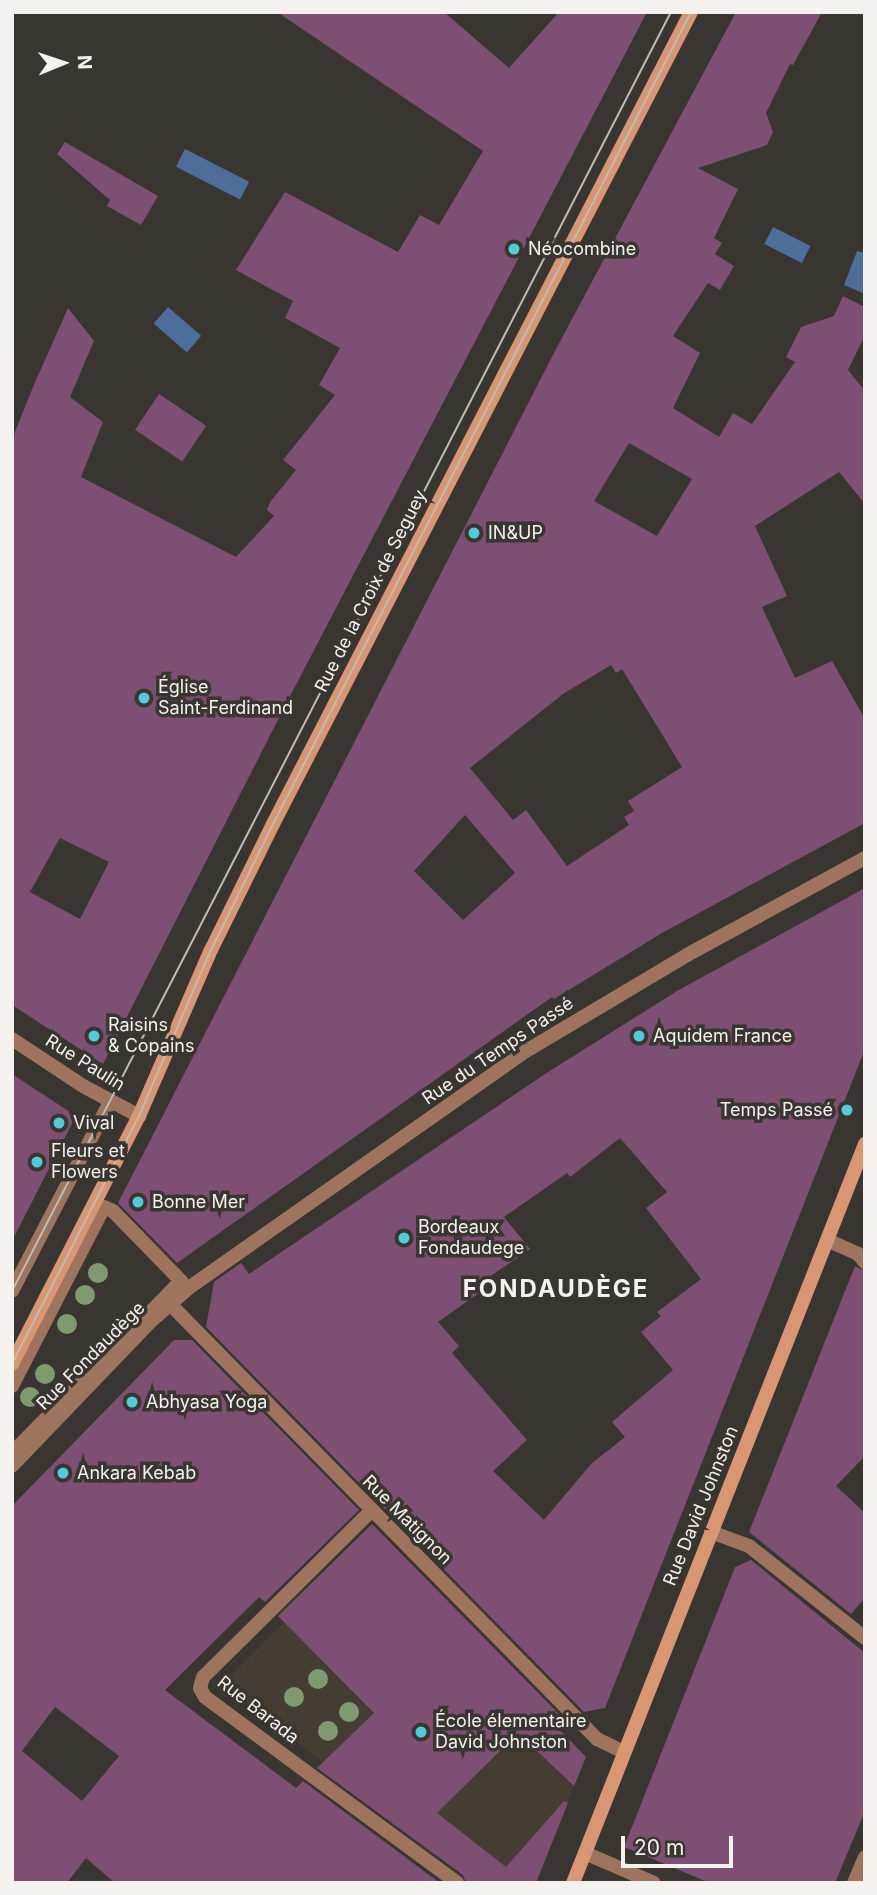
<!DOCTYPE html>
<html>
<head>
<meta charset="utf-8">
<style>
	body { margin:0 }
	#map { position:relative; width:877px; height:1895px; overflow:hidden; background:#393530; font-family:Inter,sans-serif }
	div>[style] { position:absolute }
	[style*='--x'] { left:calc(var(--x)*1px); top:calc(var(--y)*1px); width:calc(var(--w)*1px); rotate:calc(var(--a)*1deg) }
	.built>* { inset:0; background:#453d32 }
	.water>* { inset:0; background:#4e6d99; transform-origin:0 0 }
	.building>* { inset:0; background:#7d4f72; transform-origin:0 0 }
	.pedestrian>* { height:14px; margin:-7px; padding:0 7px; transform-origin:7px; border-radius:7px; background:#9f745e }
	.minor>* { height:14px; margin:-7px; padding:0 7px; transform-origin:7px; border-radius:7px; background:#9f745e }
	.tertiary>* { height:14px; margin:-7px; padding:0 7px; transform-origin:7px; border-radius:7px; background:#9f745e }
	.secondary>* { height:14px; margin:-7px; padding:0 7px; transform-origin:7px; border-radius:7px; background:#d99673 }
	.tram>* { height:2px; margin:-1px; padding:0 1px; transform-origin:1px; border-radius:1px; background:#bebbb7 }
	.trees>* { width:20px; height:20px; margin:-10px; border-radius:50%; background:#7f9a70 }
	.dots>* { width:19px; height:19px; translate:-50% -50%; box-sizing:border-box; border:4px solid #393530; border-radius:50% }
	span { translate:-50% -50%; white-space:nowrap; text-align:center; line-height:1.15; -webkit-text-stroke:7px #393530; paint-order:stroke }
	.poi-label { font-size:18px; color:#f4f1ee }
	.left { translate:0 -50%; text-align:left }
	.right { translate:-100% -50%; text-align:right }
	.street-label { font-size:18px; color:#f4f1ee }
	.district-label { font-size:24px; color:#f4f1ee; font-weight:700; letter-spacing:2px }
	.frame { position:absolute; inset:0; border:14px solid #f4f1ee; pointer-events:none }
	.north { position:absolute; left:28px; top:28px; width:70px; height:70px; -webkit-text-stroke:5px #393530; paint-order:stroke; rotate:88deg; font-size:19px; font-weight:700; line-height:28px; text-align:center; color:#f4f1ee }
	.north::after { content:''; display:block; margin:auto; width:24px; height:32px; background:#f4f1ee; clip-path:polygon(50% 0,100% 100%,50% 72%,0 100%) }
	.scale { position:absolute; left:621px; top:1836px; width:112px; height:32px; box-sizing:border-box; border:4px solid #f4f1ee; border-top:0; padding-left:9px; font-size:21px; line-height:24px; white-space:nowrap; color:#f4f1ee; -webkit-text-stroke:5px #393530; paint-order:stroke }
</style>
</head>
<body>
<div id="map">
	<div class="built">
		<i style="clip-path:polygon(370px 1537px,585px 1759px,562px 1816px,545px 1847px,547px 1854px,536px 1883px,483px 1883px,221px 1685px)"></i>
	</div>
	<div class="water">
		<i style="left:185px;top:149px;width:72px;height:20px;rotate:27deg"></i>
		<i style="left:773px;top:227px;width:42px;height:19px;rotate:27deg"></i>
		<i style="clip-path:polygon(857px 251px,865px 253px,865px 294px,844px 285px)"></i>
		<i style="left:168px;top:307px;width:44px;height:22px;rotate:41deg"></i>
	</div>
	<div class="building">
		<i style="clip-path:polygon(evenodd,277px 12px,444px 12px,509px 68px,559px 12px,647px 12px,287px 702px,103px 1064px,12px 1005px,12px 439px,33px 387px,68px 308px,94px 341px,70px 397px,103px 422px,81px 477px,236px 557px,274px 516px,267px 510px,270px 502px,296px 470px,283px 460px,335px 395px,319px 385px,340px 348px,285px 318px,293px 301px,236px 270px,285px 192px,398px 252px,420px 215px,439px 225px,483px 151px,277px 12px,60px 838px,109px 862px,80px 919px,30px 892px,60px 838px)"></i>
		<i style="clip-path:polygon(evenodd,736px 12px,822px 12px,793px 65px,790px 64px,766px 113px,773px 132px,767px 145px,698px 168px,738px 189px,714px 238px,722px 243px,715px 254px,734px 266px,720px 290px,708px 283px,673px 336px,700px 353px,673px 408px,719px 437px,733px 413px,752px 424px,795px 362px,786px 357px,801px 327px,834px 316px,843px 296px,865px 307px,865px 335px,848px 370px,865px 391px,865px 504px,839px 472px,755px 526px,787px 596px,762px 607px,795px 678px,832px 661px,865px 719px,865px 823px,662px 933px,554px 999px,552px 997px,177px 1263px,118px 1203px,556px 349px,736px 12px,629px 443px,692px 479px,657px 536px,594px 501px,629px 443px,736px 12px,611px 665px,616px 673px,622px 669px,682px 767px,628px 801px,634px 811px,624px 817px,629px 825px,567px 866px,526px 810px,513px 820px,470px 768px,563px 694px,611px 665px,736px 12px,465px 815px,515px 873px,463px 920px,414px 871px,465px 815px)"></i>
		<i style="clip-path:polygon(65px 142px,158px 196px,141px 225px,107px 206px,110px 200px,57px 154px)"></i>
		<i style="left:159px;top:394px;width:57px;height:43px;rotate:34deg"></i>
		<i style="clip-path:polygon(evenodd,865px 888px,865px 1049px,605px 1708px,584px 1712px,206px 1327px,214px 1282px,241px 1263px,249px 1274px,545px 1074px,677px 991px,865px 888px,620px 1138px,667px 1192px,646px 1208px,701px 1279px,657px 1312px,661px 1316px,641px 1332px,673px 1370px,612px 1422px,625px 1437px,591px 1464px,544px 1520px,493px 1471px,527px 1440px,452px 1353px,459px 1346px,438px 1322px,486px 1288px,482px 1282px,530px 1249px,504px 1217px,567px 1173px,570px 1177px,620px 1138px)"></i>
		<i style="clip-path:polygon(12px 1074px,76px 1116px,12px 1241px)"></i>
		<i style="clip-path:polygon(855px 1266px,865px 1271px,865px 1456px,836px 1486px,865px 1513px,865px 1598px,851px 1614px,749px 1532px)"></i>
		<i style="clip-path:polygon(evenodd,174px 1340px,192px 1340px,359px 1510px,265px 1602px,259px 1597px,165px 1690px,296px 1788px,303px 1781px,440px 1883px,115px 1883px,86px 1858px,67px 1883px,12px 1883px,12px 1506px,174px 1340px,55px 1707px,119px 1756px,82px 1801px,22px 1751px,55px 1707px)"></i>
		<i style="clip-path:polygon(372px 1524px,562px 1717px,549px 1719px,586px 1757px,574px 1786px,518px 1733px,437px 1813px,506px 1867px,564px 1801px,568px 1803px,536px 1883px,466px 1883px,463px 1875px,317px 1768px,374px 1713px,278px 1616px)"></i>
		<i style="clip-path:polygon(751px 1560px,865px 1653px,865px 1811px,835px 1883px,710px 1883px,624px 1847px,735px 1567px)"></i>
	</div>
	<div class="pedestrian">
		<i style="--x:12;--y:1386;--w:201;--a:-62.8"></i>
		<i style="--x:104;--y:1207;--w:10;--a:24"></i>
		<i style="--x:113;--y:1211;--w:98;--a:45.8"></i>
		<i style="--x:181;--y:1281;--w:241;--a:134.5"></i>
	</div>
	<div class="minor">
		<i style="--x:827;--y:1240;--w:34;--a:24"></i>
		<i style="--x:858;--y:1254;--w:11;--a:49"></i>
		<i style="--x:12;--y:1291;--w:213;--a:-62.6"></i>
		<i style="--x:170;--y:1304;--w:610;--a:45.53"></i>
		<i style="--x:597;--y:1739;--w:30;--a:26"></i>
		<i style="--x:371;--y:1511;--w:236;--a:135.3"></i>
		<i style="--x:203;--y:1677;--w:11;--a:105"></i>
		<i style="--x:200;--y:1688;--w:10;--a:61"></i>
		<i style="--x:205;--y:1697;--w:313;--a:36.4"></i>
		<i style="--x:711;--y:1532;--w:40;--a:20.2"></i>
		<i style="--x:749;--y:1546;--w:148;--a:38.4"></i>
		<i style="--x:585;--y:1853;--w:75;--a:23.5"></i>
		<i style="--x:854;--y:1883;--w:28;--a:-67"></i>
	</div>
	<div class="tertiary">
		<i style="--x:12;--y:1039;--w:85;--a:33.5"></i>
		<i style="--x:83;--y:1086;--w:64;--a:28.2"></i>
		<i style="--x:12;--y:1466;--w:199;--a:-46.2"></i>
		<i style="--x:150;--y:1322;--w:53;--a:-41.2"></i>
		<i style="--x:190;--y:1287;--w:405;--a:-35.1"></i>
		<i style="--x:521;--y:1054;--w:193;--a:-30.8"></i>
		<i style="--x:687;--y:955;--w:203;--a:-28.6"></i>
	</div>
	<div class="secondary">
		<i style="--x:12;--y:1364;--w:279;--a:-62.9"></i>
		<i style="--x:139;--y:1116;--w:181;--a:-66.6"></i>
		<i style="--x:211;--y:950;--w:140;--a:-63.8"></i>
		<i style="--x:273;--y:824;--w:913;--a:-62.76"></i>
		<i style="--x:573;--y:1883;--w:795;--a:-68.44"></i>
	</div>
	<div class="tram">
		<i style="--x:12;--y:1291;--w:1439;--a:-62.74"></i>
		<i style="--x:12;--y:1364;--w:279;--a:-62.9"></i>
		<i style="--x:139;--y:1116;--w:181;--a:-66.6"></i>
		<i style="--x:211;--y:950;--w:140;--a:-63.8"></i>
		<i style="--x:273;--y:824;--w:913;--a:-62.76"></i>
	</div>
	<div class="trees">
		<i style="left:98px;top:1273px"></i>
		<i style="left:85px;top:1295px"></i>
		<i style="left:67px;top:1324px"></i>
		<i style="left:45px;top:1374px"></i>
		<i style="left:30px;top:1397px"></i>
		<i style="left:318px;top:1679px"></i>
		<i style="left:294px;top:1697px"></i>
		<i style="left:349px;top:1712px"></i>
		<i style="left:328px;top:1731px"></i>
	</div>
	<div class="dots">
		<i style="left:514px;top:249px;background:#52cbd7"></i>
		<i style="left:474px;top:533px;background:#52cbd7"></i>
		<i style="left:144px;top:698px;background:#52cbd7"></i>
		<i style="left:94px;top:1036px;background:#52cbd7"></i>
		<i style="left:639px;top:1036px;background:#52cbd7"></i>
		<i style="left:847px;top:1110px;background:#52cbd7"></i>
		<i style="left:59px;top:1123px;background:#52cbd7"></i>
		<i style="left:37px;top:1162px;background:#52cbd7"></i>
		<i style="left:138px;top:1202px;background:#52cbd7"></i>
		<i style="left:404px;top:1238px;background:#52cbd7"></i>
		<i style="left:132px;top:1402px;background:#52cbd7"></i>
		<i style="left:63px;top:1473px;background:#52cbd7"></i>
		<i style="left:421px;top:1732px;background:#52cbd7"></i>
	</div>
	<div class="poi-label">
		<span class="left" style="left:528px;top:249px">Néocombine</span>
		<span class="left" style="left:488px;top:533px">IN&amp;UP</span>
		<span class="left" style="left:158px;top:698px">Église<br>Saint-Ferdinand</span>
		<span class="left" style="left:108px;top:1036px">Raisins<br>&amp; Copains</span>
		<span class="left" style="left:653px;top:1036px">Aquidem France</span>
		<span class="right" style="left:833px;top:1110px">Temps Passé</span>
		<span class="left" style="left:73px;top:1123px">Vival</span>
		<span class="left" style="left:51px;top:1162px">Fleurs et<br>Flowers</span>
		<span class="left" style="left:152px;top:1202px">Bonne Mer</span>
		<span class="left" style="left:418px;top:1238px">Bordeaux<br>Fondaudege</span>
		<span class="left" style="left:146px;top:1402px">Abhyasa Yoga</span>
		<span class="left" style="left:77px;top:1473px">Ankara Kebab</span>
		<span class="left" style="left:435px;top:1732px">École élementaire<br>David Johnston</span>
	</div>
	<div class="street-label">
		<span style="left:371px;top:591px;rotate:-63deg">Rue de la Croix de Seguey</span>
		<span style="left:498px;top:1051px;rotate:-34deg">Rue du Temps Passé</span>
		<span style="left:85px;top:1063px;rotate:32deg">Rue Paulin</span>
		<span style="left:91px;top:1356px;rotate:-45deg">Rue Fondaudège</span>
		<span style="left:701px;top:1506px;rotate:-68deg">Rue David Johnston</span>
		<span style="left:407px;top:1520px;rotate:45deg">Rue Matignon</span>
		<span style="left:258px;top:1710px;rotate:38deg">Rue Barada</span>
	</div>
	<div class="district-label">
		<span style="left:556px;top:1289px">FONDAUDÈGE</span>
	</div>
	<div class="frame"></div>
	<div class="north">N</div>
	<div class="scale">20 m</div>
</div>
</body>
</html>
